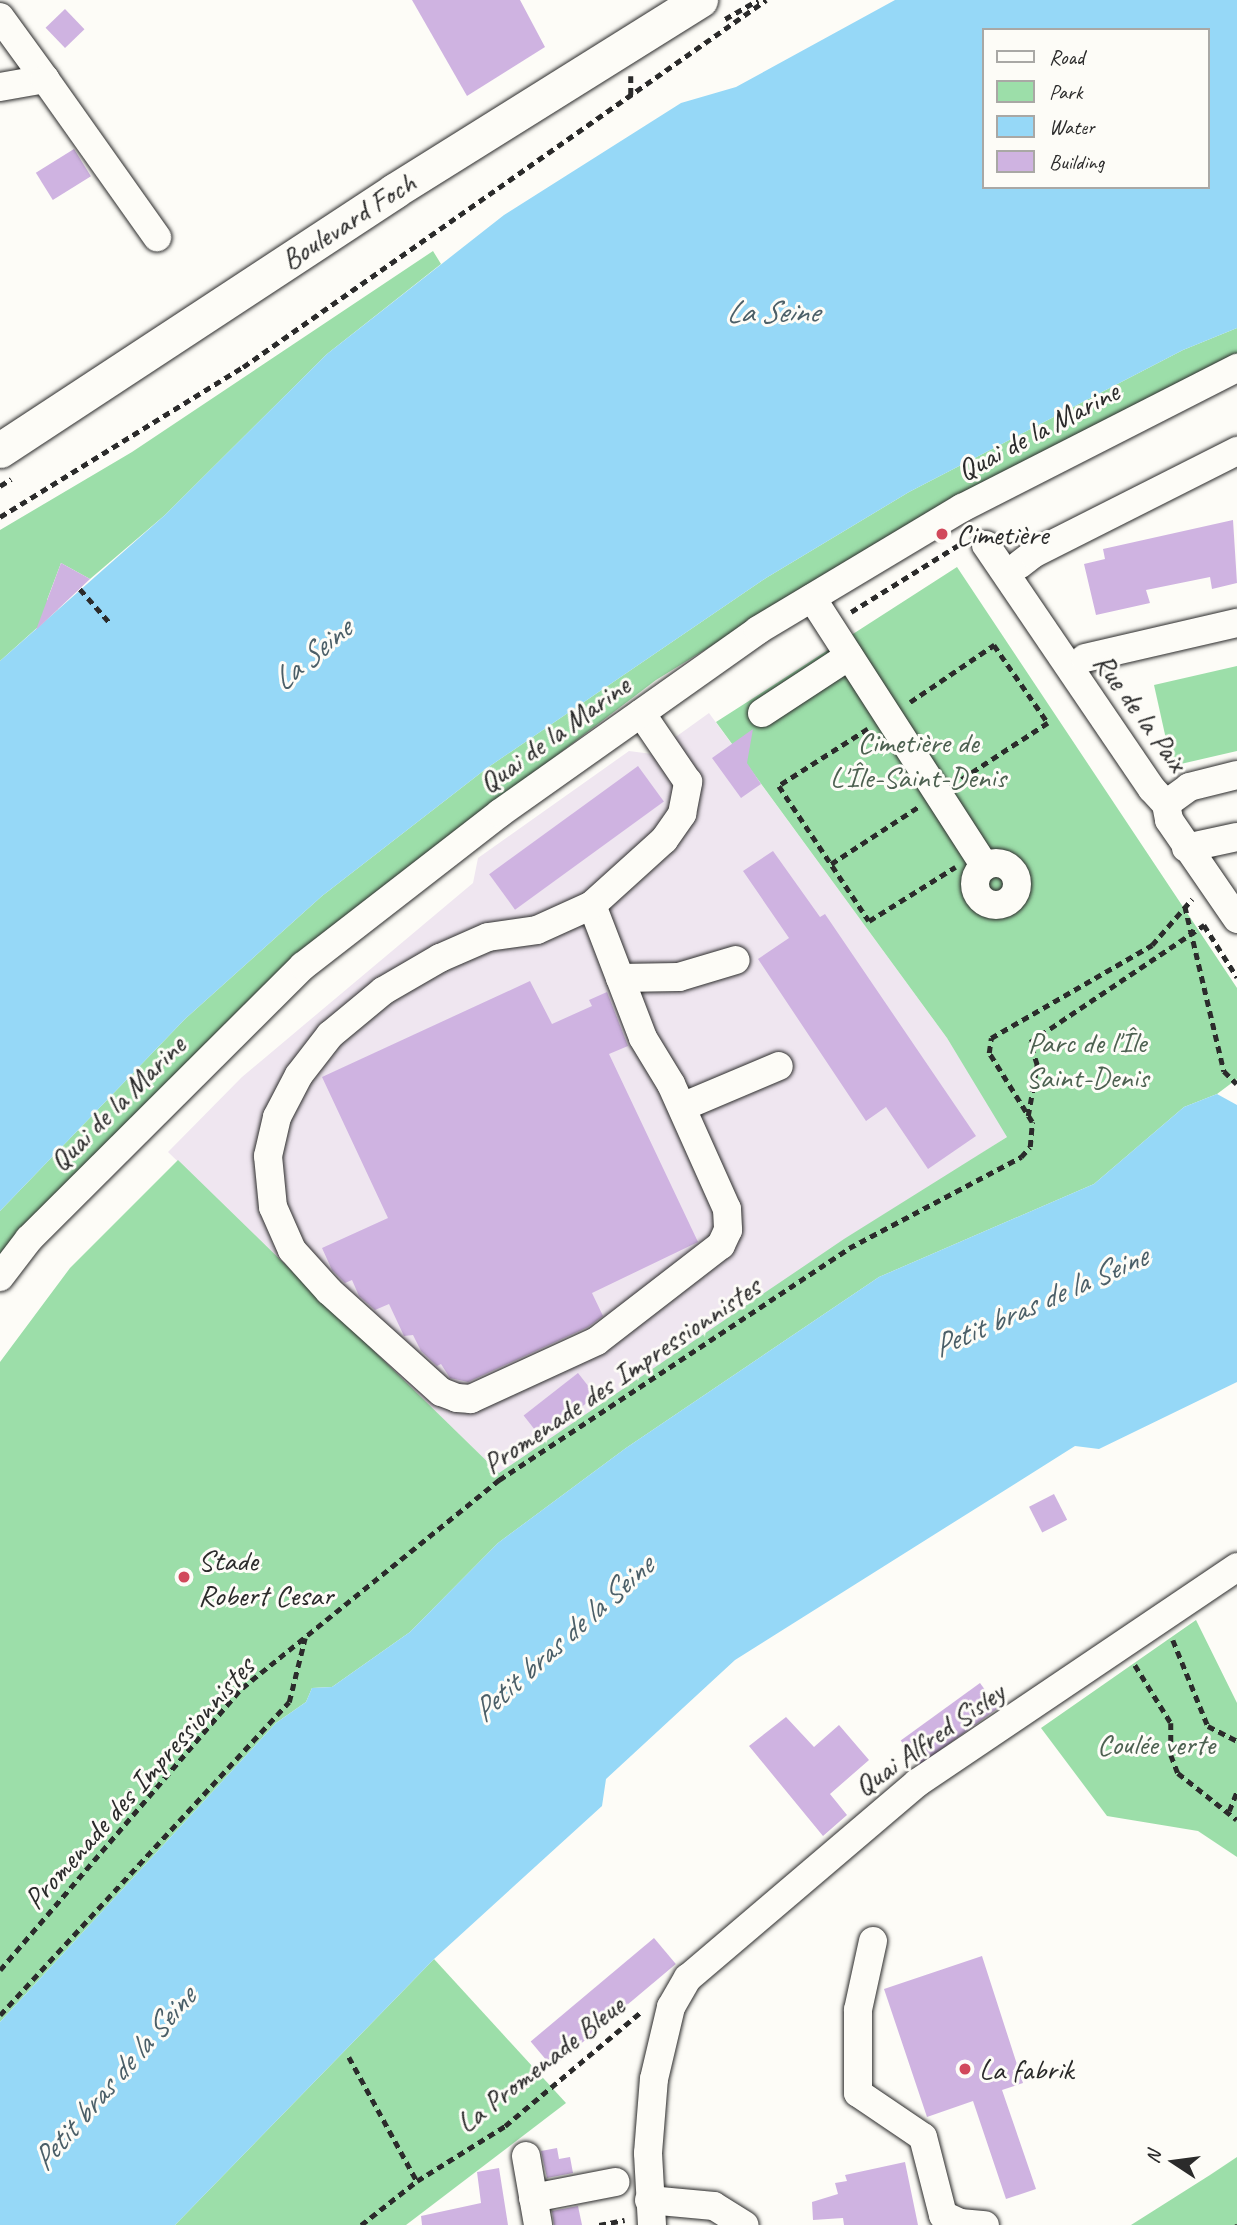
<!DOCTYPE html>
<html>
<head>
<meta charset="utf-8">
<style>
	body { margin:0 }
	#map { position:relative; width:1237px; height:2225px; overflow:hidden; background:#fdfcf7; font-family:Caveat,sans-serif }
	div>[style] { position:absolute }
	[style*='--x'] { left:calc(var(--x)*1px); top:calc(var(--y)*1px); width:calc(var(--w)*1px); rotate:calc(var(--a)*1deg) }
	.built>* { inset:0; background:#efe6f0 }
	.green>* { inset:0; background:#9cdea9 }
	.water>* { inset:0; background:#96d8f7 }
	.building>* { inset:0; background:#cfb3e1; transform-origin:0 0 }
	.path>* { height:4.5px; margin-top:-2.25px; transform-origin:0; background:repeating-linear-gradient(90deg,#2b2b2b 0 7px,transparent 0 12px) }
	.roads { filter:drop-shadow(0 0 2px #2b2b2b) drop-shadow(0 0 2px #2b2b2b) }
	.minor>* { height:28px; margin:-14px; padding:0 14px; transform-origin:14px; border-radius:14px; background:#fdfcf7 }
	.minor>.ring { margin:-14px; padding:0; box-sizing:content-box; background:none; border:28px solid #fdfcf7; border-radius:50% }
	.major>* { height:35px; margin:-17.5px; padding:0 17.5px; transform-origin:17.5px; border-radius:17.5px; background:#fdfcf7 }
	.dots>* { width:19px; height:19px; translate:-50% -50%; box-sizing:border-box; border:4px solid #fdfcf7; border-radius:50% }
	span { translate:-50% -50%; white-space:nowrap; text-align:center; line-height:1.15; -webkit-text-stroke:6px #fdfcf7; paint-order:stroke }
	.street-label { font-size:30px; color:#2b2b2b }
	.poi-label { font-size:30px; color:#2b2b2b }
	.left { translate:0 -50%; text-align:left }
	.park-label { font-size:30px; color:#4d6151 }
	.water-label { font-size:32px; color:#4b5f68; font-style:italic }
	.legend { position:absolute; left:982px; top:28px; width:228px; height:161px; box-sizing:border-box; background:#fdfcf7; border:2px solid #a9a8a5; margin:0; padding:9px 12px; list-style:none; font-size:21px; color:#2b2b2b }
	.legend li { display:flex; align-items:center; gap:14px; height:35px }
	.legend b { width:35px; border:2px solid #a9a8a5 }
	.north { position:absolute; left:1139px; top:2127px; width:70px; height:70px; -webkit-text-stroke:5px #fdfcf7; paint-order:stroke; rotate:283deg; font-size:19px; font-weight:700; line-height:28px; text-align:center; color:#2b2b2b }
	.north::after { content:''; display:block; margin:auto; width:24px; height:32px; background:#2b2b2b; clip-path:polygon(50% 0,100% 100%,50% 72%,0 100%) }
</style>
</head>
<body>
<div id="map">
	<div class="built">
		<i style="clip-path:polygon(709px 713px,947px 1038px,1008px 1136px,499px 1473px,168px 1152px,242px 1077px,473px 883px,478px 858px,629px 751px,652px 754px)"></i>
	</div>
	<div class="green">
		<i style="clip-path:polygon(433px 251px,441px 264px,327px 354px,165px 515px,90px 579px,61px 563px,47px 600px,58px 609px,0 661px,0 530px,132px 452px)"></i>
		<i style="clip-path:polygon(1237px 328px,1237px 358px,807px 587px,656px 680px,486px 809px,0 1261px,0 1211px,185px 1019px,322px 896px,487px 768px,766px 578px,909px 492px,1183px 350px)"></i>
		<i style="clip-path:polygon(957px 567px,1237px 988px,1237px 1079px,1217px 1094px,1184px 1107px,1094px 1184px,879px 1277px,626px 1448px,498px 1543px,410px 1632px,332px 1687px,312px 1688px,306px 1702px,276px 1723px,0 2022px,0 1362px,70px 1268px,178px 1160px,499px 1473px,844px 1239px,1007px 1137px,947px 1038px,716px 722px)"></i>
		<i style="clip-path:polygon(1237px 666px,1237px 751px,1172px 766px,1154px 685px)"></i>
		<i style="clip-path:polygon(1196px 1620px,1237px 1703px,1237px 1857px,1198px 1831px,1107px 1816px,1041px 1728px)"></i>
		<i style="clip-path:polygon(434px 1959px,566px 2103px,406px 2225px,175px 2225px)"></i>
		<i style="clip-path:polygon(1237px 2157px,1237px 2225px,1131px 2225px,1210px 2175px)"></i>
	</div>
	<div class="water">
		<i style="clip-path:polygon(evenodd,895px 0,1237px 0,1237px 328px,1183px 350px,909px 492px,766px 578px,487px 768px,322px 896px,185px 1019px,0 1211px,0 661px,165px 515px,327px 354px,504px 215px,681px 103px,736px 87px,895px 0,983px 30px,1207px 30px,1207px 187px,983px 187px,983px 30px)"></i>
		<i style="clip-path:polygon(1217px 1094px,1237px 1105px,1237px 1382px,1099px 1449px,1075px 1446px,735px 1660px,606px 1779px,602px 1806px,434px 1959px,175px 2225px,0 2225px,0 2022px,276px 1723px,306px 1702px,312px 1688px,332px 1687px,410px 1632px,498px 1543px,626px 1448px,879px 1277px,1094px 1184px,1184px 1107px)"></i>
	</div>
	<div class="building">
		<i style="clip-path:polygon(412px 0,520px 0,545px 47px,467px 96px)"></i>
		<i style="left:65px;top:9px;width:28px;height:27px;rotate:46deg"></i>
		<i style="left:74px;top:149px;width:32px;height:45px;rotate:58deg"></i>
		<i style="clip-path:polygon(1233px 520px,1237px 583px,1212px 589px,1210px 577px,1146px 590px,1150px 603px,1096px 615px,1084px 564px,1105px 559px,1103px 549px)"></i>
		<i style="clip-path:polygon(61px 563px,90px 579px,36px 630px)"></i>
		<i style="clip-path:polygon(753px 729px,747px 763px,761px 784px,741px 798px,712px 758px)"></i>
		<i style="left:638px;top:766px;width:44px;height:184px;rotate:54deg"></i>
		<i style="clip-path:polygon(773px 851px,820px 917px,825px 914px,976px 1136px,928px 1169px,886px 1107px,866px 1121px,758px 959px,789px 938px,743px 871px)"></i>
		<i style="clip-path:polygon(530px 981px,552px 1024px,592px 1006px,589px 1000px,607px 992px,628px 1046px,609px 1054px,698px 1242px,592px 1293px,603px 1316px,588px 1327px,468px 1382px,450px 1378px,441px 1364px,437px 1366px,421px 1351px,413px 1335px,404px 1336px,389px 1304px,375px 1310px,359px 1296px,352px 1280px,345px 1283px,332px 1270px,322px 1248px,388px 1218px,322px 1077px)"></i>
		<i style="left:578px;top:1373px;width:29px;height:69px;rotate:52deg"></i>
		<i style="left:1054px;top:1494px;width:29px;height:28px;rotate:63deg"></i>
		<i style="left:980px;top:1683px;width:31px;height:98px;rotate:54deg"></i>
		<i style="clip-path:polygon(786px 1717px,814px 1747px,839px 1725px,869px 1760px,830px 1794px,847px 1815px,823px 1836px,749px 1746px)"></i>
		<i style="left:654px;top:1938px;width:34px;height:161px;rotate:50deg"></i>
		<i style="clip-path:polygon(982px 1956px,1023px 2083px,1002px 2090px,1036px 2189px,1006px 2199px,973px 2101px,927px 2117px,884px 1989px)"></i>
		<i style="clip-path:polygon(557px 2148px,559px 2159px,570px 2157px,573px 2173px,547px 2178px,541px 2151px)"></i>
		<i style="clip-path:polygon(905px 2162px,918px 2225px,844px 2225px,843px 2218px,813px 2220px,812px 2202px,838px 2194px,835px 2183px,847px 2181px,845px 2175px)"></i>
		<i style="clip-path:polygon(499px 2168px,508px 2225px,422px 2225px,421px 2216px,481px 2203px,477px 2172px)"></i>
		<i style="clip-path:polygon(578px 2206px,582px 2225px,554px 2225px,552px 2211px)"></i>
	</div>
	<div class="path">
		<i style="--x:725;--y:19;--w:38;--a:-30"></i>
		<i style="--x:631;--y:76;--w:20;--a:90"></i>
		<i style="--x:0;--y:486;--w:13;--a:-32"></i>
		<i style="--x:0;--y:517;--w:286;--a:-31.7"></i>
		<i style="--x:243;--y:367;--w:639;--a:-35.06"></i>
		<i style="--x:80;--y:589;--w:45;--a:48.6"></i>
		<i style="--x:851;--y:612;--w:131;--a:-31.9"></i>
		<i style="--x:910;--y:702;--w:102;--a:-34.2"></i>
		<i style="--x:994;--y:645;--w:95;--a:55.3"></i>
		<i style="--x:1048;--y:723;--w:104;--a:146.8"></i>
		<i style="--x:868;--y:729;--w:106;--a:147.4"></i>
		<i style="--x:779;--y:786;--w:162;--a:56.3"></i>
		<i style="--x:869;--y:921;--w:102;--a:-32.1"></i>
		<i style="--x:831;--y:864;--w:104;--a:-33.2"></i>
		<i style="--x:1185;--y:906;--w:170;--a:76.7"></i>
		<i style="--x:1224;--y:1071;--w:18;--a:45"></i>
		<i style="--x:1028;--y:1116;--w:52;--a:-80"></i>
		<i style="--x:1037;--y:1065;--w:24;--a:-107"></i>
		<i style="--x:1030;--y:1042;--w:210;--a:-33.9"></i>
		<i style="--x:1204;--y:925;--w:62;--a:57.6"></i>
		<i style="--x:1173;--y:1640;--w:93;--a:67.9"></i>
		<i style="--x:1208;--y:1726;--w:33;--a:27"></i>
		<i style="--x:1135;--y:1665;--w:68;--a:58.2"></i>
		<i style="--x:1171;--y:1723;--w:32;--a:90"></i>
		<i style="--x:1171;--y:1755;--w:19;--a:69"></i>
		<i style="--x:1178;--y:1773;--w:75;--a:38.5"></i>
		<i style="--x:1229;--y:1811;--w:22;--a:-68"></i>
		<i style="--x:0;--y:1970;--w:372;--a:-49.4"></i>
		<i style="--x:242;--y:1688;--w:331;--a:-39"></i>
		<i style="--x:499;--y:1480;--w:420;--a:-33.5"></i>
		<i style="--x:849;--y:1248;--w:195;--a:-27.9"></i>
		<i style="--x:1021;--y:1157;--w:13;--a:-48"></i>
		<i style="--x:1030;--y:1147;--w:25;--a:-85"></i>
		<i style="--x:1032;--y:1122;--w:81;--a:-121.9"></i>
		<i style="--x:989;--y:1053;--w:15;--a:-82"></i>
		<i style="--x:991;--y:1038;--w:186;--a:-30"></i>
		<i style="--x:1152;--y:945;--w:61;--a:-49"></i>
		<i style="--x:0;--y:2015;--w:426;--a:-47.3"></i>
		<i style="--x:289;--y:1702;--w:66;--a:-76"></i>
		<i style="--x:349;--y:2057;--w:141;--a:61.3"></i>
		<i style="--x:361;--y:2225;--w:71;--a:-38.2"></i>
		<i style="--x:417;--y:2181;--w:104;--a:-32"></i>
		<i style="--x:505;--y:2126;--w:177;--a:-40"></i>
		<i style="--x:599;--y:2225;--w:26;--a:-11"></i>
		<i style="--x:1237;--y:2225;--w:1;--a:-90"></i>
	</div>
	<div class="roads">
		<div class="minor">
			<i style="--x:0;--y:17;--w:77;--a:54"></i>
			<i style="--x:0;--y:87;--w:46;--a:-10.1"></i>
			<i style="--x:45;--y:79;--w:194;--a:54.7"></i>
			<i style="--x:986;--y:545;--w:295;--a:55.8"></i>
			<i style="--x:1152;--y:789;--w:21;--a:47"></i>
			<i style="--x:1166;--y:804;--w:16;--a:79"></i>
			<i style="--x:1169;--y:820;--w:120;--a:55.5"></i>
			<i style="--x:1019;--y:565;--w:18;--a:-38"></i>
			<i style="--x:1033;--y:554;--w:229;--a:-26.8"></i>
			<i style="--x:812;--y:598;--w:319;--a:57.2"></i>
			<i style="--x:1085;--y:658;--w:156;--a:-13"></i>
			<i style="--x:762;--y:713;--w:104;--a:-33.2"></i>
			<i style="--x:1166;--y:804;--w:29;--a:-36"></i>
			<i style="--x:1189;--y:787;--w:49;--a:-14"></i>
			<i style="--x:1186;--y:848;--w:52;--a:-12.2"></i>
			<i class="ring" style="left:975px;top:863px;width:14px;height:14px"></i>
			<i style="--x:592;--y:905;--w:142;--a:69"></i>
			<i style="--x:643;--y:1038;--w:54;--a:58.7"></i>
			<i style="--x:671;--y:1084;--w:137;--a:65.9"></i>
			<i style="--x:727;--y:1209;--w:21;--a:87"></i>
			<i style="--x:728;--y:1230;--w:17;--a:115"></i>
			<i style="--x:721;--y:1245;--w:157;--a:142.3"></i>
			<i style="--x:597;--y:1341;--w:139;--a:155.3"></i>
			<i style="--x:471;--y:1399;--w:14;--a:-176"></i>
			<i style="--x:457;--y:1398;--w:17;--a:-159"></i>
			<i style="--x:441;--y:1392;--w:151;--a:-138"></i>
			<i style="--x:329;--y:1291;--w:55;--a:-132.1"></i>
			<i style="--x:292;--y:1250;--w:47;--a:-113.8"></i>
			<i style="--x:273;--y:1207;--w:51;--a:-95.6"></i>
			<i style="--x:268;--y:1156;--w:40;--a:-77"></i>
			<i style="--x:277;--y:1117;--w:47;--a:-62.4"></i>
			<i style="--x:299;--y:1075;--w:51;--a:-52.2"></i>
			<i style="--x:330;--y:1035;--w:69;--a:-39.7"></i>
			<i style="--x:383;--y:991;--w:66;--a:-30.1"></i>
			<i style="--x:440;--y:958;--w:52;--a:-23.6"></i>
			<i style="--x:488;--y:937;--w:49;--a:-8.1"></i>
			<i style="--x:537;--y:930;--w:60;--a:-24.4"></i>
			<i style="--x:592;--y:905;--w:97;--a:-42.1"></i>
			<i style="--x:664;--y:840;--w:32;--a:-55"></i>
			<i style="--x:682;--y:814;--w:33;--a:-79"></i>
			<i style="--x:688;--y:782;--w:83;--a:-124.3"></i>
			<i style="--x:620;--y:978;--w:59;--a:-1"></i>
			<i style="--x:679;--y:977;--w:59;--a:-16.6"></i>
			<i style="--x:682;--y:1107;--w:105;--a:-22.9"></i>
			<i style="--x:0;--y:1277;--w:48;--a:-52.7"></i>
			<i style="--x:29;--y:1239;--w:387;--a:-44.9"></i>
			<i style="--x:303;--y:966;--w:249;--a:-37.8"></i>
			<i style="--x:500;--y:813;--w:316;--a:-35.3"></i>
			<i style="--x:758;--y:630;--w:238;--a:-30.9"></i>
			<i style="--x:962;--y:508;--w:309;--a:-27"></i>
			<i style="--x:873;--y:1941;--w:71;--a:102.3"></i>
			<i style="--x:858;--y:2010;--w:83;--a:90"></i>
			<i style="--x:858;--y:2093;--w:78;--a:34.1"></i>
			<i style="--x:923;--y:2137;--w:81;--a:75.6"></i>
			<i style="--x:943;--y:2215;--w:19;--a:25"></i>
			<i style="--x:960;--y:2223;--w:25;--a:5"></i>
			<i style="--x:526;--y:2156;--w:70;--a:80.1"></i>
			<i style="--x:533;--y:2198;--w:84;--a:-11"></i>
			<i style="--x:649;--y:2200;--w:65;--a:5.3"></i>
			<i style="--x:714;--y:2206;--w:36;--a:32"></i>
			<i style="--x:652;--y:2225;--w:72;--a:-93.2"></i>
			<i style="--x:648;--y:2153;--w:74;--a:-85.4"></i>
			<i style="--x:654;--y:2079;--w:74;--a:-76.7"></i>
			<i style="--x:671;--y:2007;--w:34;--a:-60"></i>
			<i style="--x:688;--y:1978;--w:301;--a:-40.4"></i>
			<i style="--x:917;--y:1783;--w:386;--a:-34"></i>
		</div>
		<div class="major">
			<i style="--x:0;--y:450;--w:472;--a:-33.3"></i>
			<i style="--x:394;--y:191;--w:361;--a:-32"></i>
		</div>
	</div>
	<div class="dots">
		<i style="left:942px;top:534px;background:#d1495b"></i>
		<i style="left:184px;top:1577px;background:#d1495b"></i>
		<i style="left:965px;top:2069px;background:#d1495b"></i>
	</div>
	<div class="street-label">
		<span style="left:348px;top:221px;rotate:-33deg">Boulevard Foch</span>
		<span style="left:1038px;top:431px;rotate:-28deg">Quai de la Marine</span>
		<span style="left:1141px;top:712px;rotate:54deg">Rue de la Paix</span>
		<span style="left:554px;top:734px;rotate:-36deg">Quai de la Marine</span>
		<span style="left:117px;top:1103px;rotate:-45deg">Quai de la Marine</span>
		<span style="left:621px;top:1375px;rotate:-34deg">Promenade des Impressionnistes</span>
		<span style="left:929px;top:1739px;rotate:-35deg">Quai Alfred Sisley</span>
		<span style="left:139px;top:1783px;rotate:-48deg">Promenade des Impressionnistes</span>
		<span style="left:540px;top:2064px;rotate:-38deg">La Promenade Bleue</span>
	</div>
	<div class="poi-label">
		<span class="left" style="left:956px;top:534px">Cimetière</span>
		<span class="left" style="left:198px;top:1577px">Stade<br>Robert Cesar</span>
		<span class="left" style="left:979px;top:2069px">La fabrik</span>
	</div>
	<div class="park-label">
		<span style="left:918px;top:759px">Cimetière de<br>L'Île-Saint-Denis</span>
		<span style="left:1087px;top:1059px">Parc de l'Île<br>Saint-Denis</span>
		<span style="left:1156px;top:1744px">Coulée verte</span>
	</div>
	<div class="water-label">
		<span style="left:772px;top:312px">La Seine</span>
		<span style="left:312px;top:655px;rotate:-40deg">La Seine</span>
		<span style="left:1040px;top:1302px;rotate:-24deg">Petit bras de la Seine</span>
		<span style="left:563px;top:1639px;rotate:-42deg">Petit bras de la Seine</span>
		<span style="left:114px;top:2079px;rotate:-49deg">Petit bras de la Seine</span>
	</div>
	<ul class="legend">
	<li><b style="height:9px;background:#fdfcf7"></b>Road</li>
	<li><b style="height:19px;background:#9cdea9"></b>Park</li>
	<li><b style="height:19px;background:#96d8f7"></b>Water</li>
	<li><b style="height:19px;background:#cfb3e1"></b>Building</li>
	</ul>
	<div class="north">N</div>
</div>
</body>
</html>
